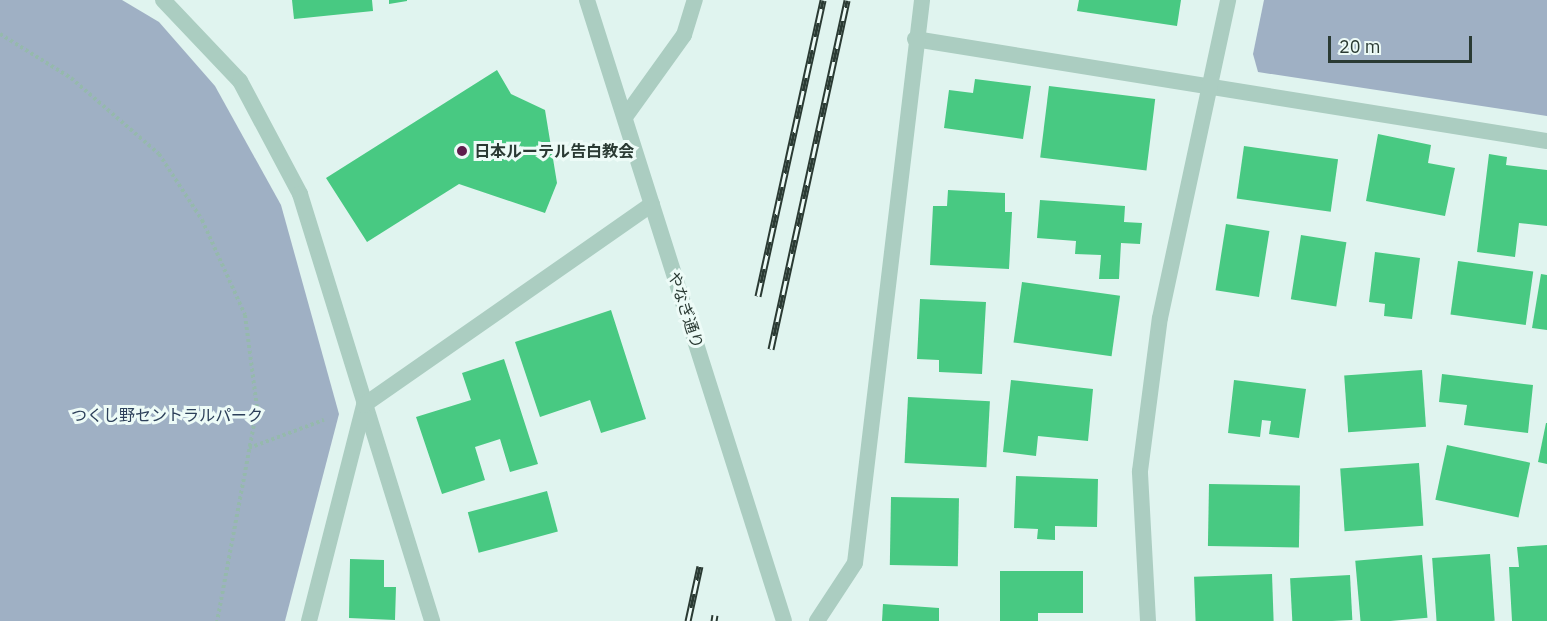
<!DOCTYPE html>
<html>
<head>
<meta charset="utf-8">
<style>
	body { margin:0 }
	#map { position:relative; width:1547px; height:621px; overflow:hidden; background:#e0f4ef; font-family:"IBM Plex Sans","Noto Sans JP",sans-serif }
	div>[style] { position:absolute }
	[style*='--x'] { left:calc(var(--x)*1px); top:calc(var(--y)*1px); width:calc(var(--w)*1px); rotate:calc(var(--a)*1deg) }
	.green>* { inset:0; background:#9fb0c4 }
	.building>* { inset:0; background:#48c982; transform-origin:0 0 }
	.path>* { height:4px; margin-top:-2px; transform-origin:0; background:repeating-linear-gradient(90deg,#95b9ac 0 3px,transparent 0 6px) }
	.minor>* { height:16px; margin:-8px; padding:0 8px; transform-origin:8px; border-radius:8px; background:#abcdc1 }
	.tertiary>* { height:16px; margin:-8px; padding:0 8px; transform-origin:8px; border-radius:8px; background:#abcdc1 }
	.rail>* { height:7px; margin-top:-3.5px; transform-origin:0; background:repeating-linear-gradient(90deg,#edfbf7 0 14px,#2a3a33 0 28px); box-sizing:border-box; border-block:2px solid #2a3a33 }
	.dots>* { width:16px; height:16px; translate:-50% -50%; box-sizing:border-box; border:3px solid #edfbf7; border-radius:50% }
	span { translate:-50% -50%; white-space:nowrap; text-align:center; line-height:1.15; -webkit-text-stroke:6px #edfbf7; paint-order:stroke }
	.poi-label { font-size:16px; color:#2a3a33; font-weight:700 }
	.left { translate:0 -50%; text-align:left }
	.street-label { font-size:16px; color:#2a3a33 }
	.park-label { font-size:16px; color:#2d405a }
	.scale { position:absolute; left:1328px; top:36px; width:144px; height:27px; box-sizing:border-box; border:3px solid #2a3a33; border-top:0; padding-left:8px; font-size:18px; line-height:21px; white-space:nowrap; color:#2a3a33; -webkit-text-stroke:4px #edfbf7; paint-order:stroke }
</style>
</head>
<body>
<div id="map">
	<div class="green">
		<i style="clip-path:polygon(0 0,122px 0,159px 22px,215px 86px,281px 205px,339px 414px,285px 621px,0 621px)"></i>
		<i style="clip-path:polygon(1264px 0,1547px 0,1547px 116px,1258px 72px,1253px 54px)"></i>
	</div>
	<div class="building">
		<i style="clip-path:polygon(292px 0,372px 0,373px 11px,294px 19px)"></i>
		<i style="clip-path:polygon(389px 0,407px 0,407px 1px,389px 4px)"></i>
		<i style="clip-path:polygon(1079px 0,1181px 0,1177px 26px,1077px 11px)"></i>
		<i style="clip-path:polygon(497px 70px,511px 94px,545px 110px,557px 183px,545px 213px,459px 184px,367px 242px,326px 178px)"></i>
		<i style="clip-path:polygon(975px 79px,1031px 86px,1023px 139px,944px 128px,949px 90px,973px 93px)"></i>
		<i style="left:1049px;top:86px;width:107px;height:72px;rotate:7deg"></i>
		<i style="clip-path:polygon(1378px 134px,1431px 145px,1428px 163px,1455px 168px,1445px 216px,1366px 201px)"></i>
		<i style="left:1244px;top:146px;width:95px;height:53px;rotate:8deg"></i>
		<i style="clip-path:polygon(1489px 154px,1507px 157px,1506px 165px,1547px 170px,1547px 226px,1519px 223px,1515px 257px,1477px 252px)"></i>
		<i style="clip-path:polygon(948px 190px,1005px 193px,1005px 212px,1012px 212px,1009px 269px,930px 265px,933px 206px,947px 206px)"></i>
		<i style="clip-path:polygon(1040px 200px,1125px 206px,1124px 222px,1142px 223px,1140px 244px,1121px 243px,1119px 279px,1099px 279px,1101px 255px,1075px 254px,1076px 241px,1037px 238px)"></i>
		<i style="left:1226px;top:224px;width:44px;height:67px;rotate:9deg"></i>
		<i style="left:1301px;top:235px;width:46px;height:65px;rotate:9deg"></i>
		<i style="clip-path:polygon(1375px 252px,1420px 258px,1412px 319px,1384px 316px,1385px 304px,1369px 302px)"></i>
		<i style="left:1458px;top:261px;width:76px;height:54px;rotate:8deg"></i>
		<i style="clip-path:polygon(1541px 274px,1547px 275px,1547px 330px,1532px 328px)"></i>
		<i style="left:1022px;top:282px;width:99px;height:61px;rotate:8deg"></i>
		<i style="clip-path:polygon(920px 299px,986px 302px,982px 374px,939px 372px,939px 360px,917px 359px)"></i>
		<i style="clip-path:polygon(611px 310px,646px 419px,601px 433px,590px 400px,540px 417px,515px 342px)"></i>
		<i style="clip-path:polygon(504px 359px,538px 464px,510px 472px,500px 439px,475px 447px,485px 480px,442px 494px,416px 417px,471px 400px,462px 373px)"></i>
		<i style="left:1422px;top:370px;width:57px;height:78px;rotate:86deg"></i>
		<i style="clip-path:polygon(1442px 374px,1533px 385px,1528px 433px,1464px 425px,1467px 405px,1439px 402px)"></i>
		<i style="clip-path:polygon(1011px 380px,1093px 389px,1088px 441px,1038px 436px,1036px 456px,1003px 452px)"></i>
		<i style="clip-path:polygon(1234px 380px,1306px 389px,1299px 438px,1269px 434px,1271px 421px,1262px 420px,1260px 437px,1228px 433px)"></i>
		<i style="left:908px;top:397px;width:82px;height:66px;rotate:3deg"></i>
		<i style="clip-path:polygon(1546px 423px,1547px 423px,1547px 464px,1538px 462px)"></i>
		<i style="left:1447px;top:445px;width:85px;height:56px;rotate:12deg"></i>
		<i style="left:1419px;top:463px;width:63px;height:79px;rotate:86deg"></i>
		<i style="clip-path:polygon(1016px 476px,1098px 479px,1097px 527px,1055px 526px,1055px 540px,1037px 539px,1038px 529px,1014px 528px)"></i>
		<i style="left:1209px;top:484px;width:91px;height:62px;rotate:1deg"></i>
		<i style="left:547px;top:491px;width:42px;height:82px;rotate:75deg"></i>
		<i style="left:891px;top:497px;width:68px;height:68px;rotate:1deg"></i>
		<i style="clip-path:polygon(1547px 545px,1547px 621px,1512px 621px,1509px 567px,1519px 567px,1517px 547px)"></i>
		<i style="left:1490px;top:554px;width:67px;height:58px;rotate:86deg"></i>
		<i style="left:1422px;top:555px;width:63px;height:67px;rotate:85deg"></i>
		<i style="clip-path:polygon(350px 559px,384px 560px,384px 587px,396px 587px,395px 620px,349px 618px)"></i>
		<i style="clip-path:polygon(1000px 571px,1083px 571px,1083px 613px,1038px 613px,1038px 621px,1000px 621px)"></i>
		<i style="left:1272px;top:574px;width:47px;height:78px;rotate:88deg"></i>
		<i style="left:1350px;top:575px;width:45px;height:60px;rotate:87deg"></i>
		<i style="clip-path:polygon(883px 604px,939px 608px,939px 621px,882px 621px)"></i>
	</div>
	<div class="path">
		<i style="--x:0;--y:34;--w:84;--a:31.8"></i>
		<i style="--x:71;--y:78;--w:116;--a:40.8"></i>
		<i style="--x:159;--y:154;--w:79;--a:56.9"></i>
		<i style="--x:202;--y:220;--w:104;--a:65.6"></i>
		<i style="--x:245;--y:315;--w:94;--a:82.6"></i>
		<i style="--x:257;--y:408;--w:217;--a:100.6"></i>
		<i style="--x:249;--y:448;--w:80;--a:-20.5"></i>
	</div>
	<div class="minor">
		<i style="--x:163;--y:0;--w:112;--a:46.5"></i>
		<i style="--x:240;--y:81;--w:128;--a:62"></i>
		<i style="--x:300;--y:194;--w:447;--a:72.8"></i>
		<i style="--x:915;--y:39;--w:640;--a:9.17"></i>
		<i style="--x:625;--y:117;--w:101;--a:-54.3"></i>
		<i style="--x:684;--y:35;--w:37;--a:-73"></i>
		<i style="--x:309;--y:621;--w:223;--a:-75.7"></i>
		<i style="--x:364;--y:405;--w:351;--a:-34.9"></i>
		<i style="--x:817;--y:621;--w:69;--a:-56.8"></i>
		<i style="--x:855;--y:563;--w:567;--a:-83.21"></i>
	</div>
	<div class="tertiary">
		<i style="--x:587;--y:0;--w:651;--a:72.4"></i>
		<i style="--x:1148;--y:621;--w:150;--a:-93.1"></i>
		<i style="--x:1140;--y:471;--w:154;--a:-82.6"></i>
		<i style="--x:1160;--y:318;--w:325;--a:-77.9"></i>
	</div>
	<div class="rail">
		<i style="--x:758;--y:296;--w:303;--a:-77.6"></i>
		<i style="--x:771;--y:349;--w:357;--a:-77.7"></i>
		<i style="--x:688;--y:621;--w:56;--a:-77.7"></i>
		<i style="--x:714;--y:621;--w:6;--a:-81"></i>
	</div>
	<div class="dots">
		<i style="left:462px;top:151px;background:#5e1e4c"></i>
	</div>
	<div class="poi-label">
		<span class="left" style="left:474px;top:151px">日本ルーテル告白教会</span>
	</div>
	<div class="street-label">
		<span style="left:686px;top:310px;rotate:72deg">やなぎ通り</span>
	</div>
	<div class="park-label">
		<span style="left:167px;top:415px">つくし野セントラルパーク</span>
	</div>
	<div class="scale">20 m</div>
</div>
</body>
</html>
